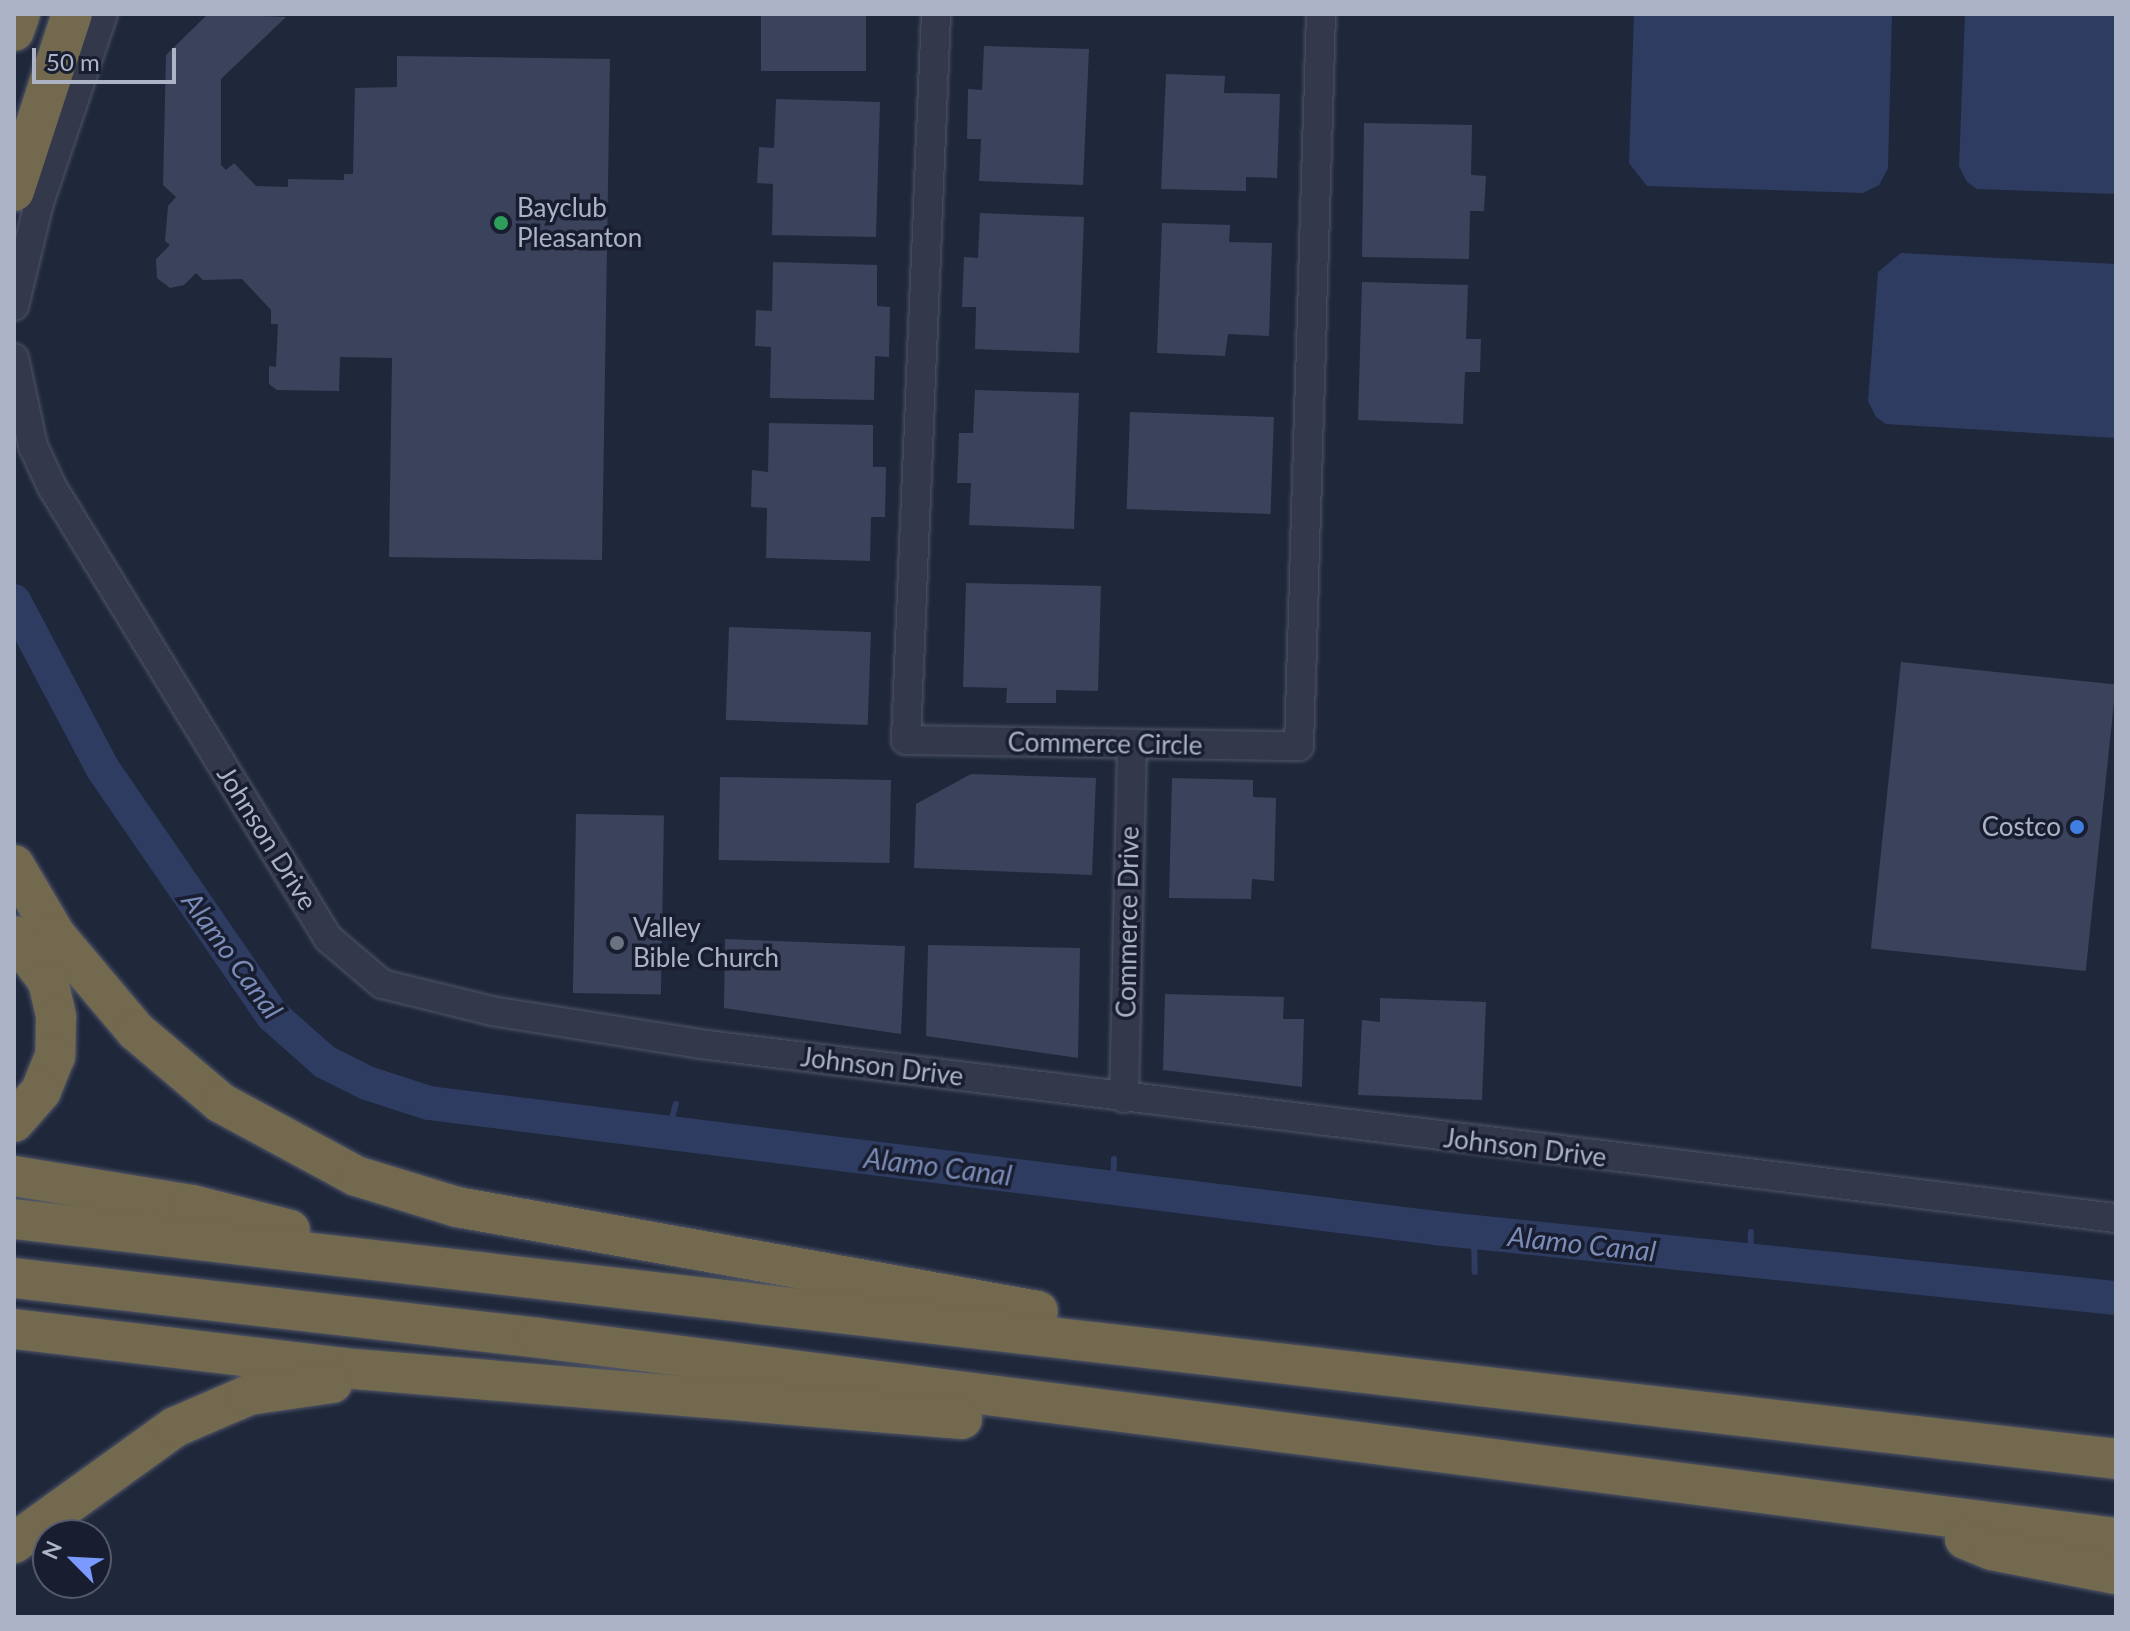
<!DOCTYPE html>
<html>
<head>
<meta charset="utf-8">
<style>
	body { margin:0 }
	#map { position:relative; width:2130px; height:1631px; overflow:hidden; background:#1f273b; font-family:Lato,sans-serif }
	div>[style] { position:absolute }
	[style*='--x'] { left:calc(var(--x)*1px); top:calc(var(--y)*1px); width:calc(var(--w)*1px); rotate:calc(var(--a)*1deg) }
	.water>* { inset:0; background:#2f3c62 }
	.stream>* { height:6px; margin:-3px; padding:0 3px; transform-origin:3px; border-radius:3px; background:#2f3c62 }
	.river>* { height:34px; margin:-17px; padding:0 17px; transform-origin:17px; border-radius:17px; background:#2f3c62 }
	.building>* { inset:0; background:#3a435b; transform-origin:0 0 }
	.roads { filter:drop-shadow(0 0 2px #505668) drop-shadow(0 0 2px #505668) }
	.minor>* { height:28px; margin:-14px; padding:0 14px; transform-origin:14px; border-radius:14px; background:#33394b }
	.highway>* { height:40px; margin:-20px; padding:0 20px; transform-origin:20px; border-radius:20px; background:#72694f }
	.dots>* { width:22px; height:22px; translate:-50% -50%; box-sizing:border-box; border:4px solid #181e2f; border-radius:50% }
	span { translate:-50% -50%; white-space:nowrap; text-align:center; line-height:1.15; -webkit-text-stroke:7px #181e2f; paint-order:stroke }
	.poi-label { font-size:26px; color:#adb3c7 }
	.left { translate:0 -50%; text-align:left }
	.right { translate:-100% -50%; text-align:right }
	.street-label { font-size:26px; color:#adb3c7 }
	.water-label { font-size:28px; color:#7a8bb7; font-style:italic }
	.frame { position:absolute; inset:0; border:16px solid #adb3c7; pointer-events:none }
	.north { position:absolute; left:32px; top:1519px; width:80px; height:80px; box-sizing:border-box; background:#181e2f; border:2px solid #545a6c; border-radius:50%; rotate:294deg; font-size:22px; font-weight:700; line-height:32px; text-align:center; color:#adb3c7 }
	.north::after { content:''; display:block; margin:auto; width:28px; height:36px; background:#7a9aff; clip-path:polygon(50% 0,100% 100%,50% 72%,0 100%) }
	.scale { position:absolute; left:32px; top:48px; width:144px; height:36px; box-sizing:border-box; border:4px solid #adb3c7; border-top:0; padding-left:10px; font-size:24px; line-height:28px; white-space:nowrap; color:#adb3c7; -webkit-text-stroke:6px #181e2f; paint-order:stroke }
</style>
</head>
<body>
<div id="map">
	<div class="water">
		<i style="clip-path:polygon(1634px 14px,1892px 14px,1888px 168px,1879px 185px,1863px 193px,1647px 186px,1629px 163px)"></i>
		<i style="clip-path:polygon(1965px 14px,2116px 14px,2116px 194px,1977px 189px,1967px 182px,1959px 166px)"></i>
		<i style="clip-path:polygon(1901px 253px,2116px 264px,2116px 438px,1886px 424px,1876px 417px,1868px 401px,1878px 272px)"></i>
	</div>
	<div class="stream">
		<i style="--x:668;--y:1133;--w:30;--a:-75"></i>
		<i style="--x:1113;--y:1188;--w:29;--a:-88"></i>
		<i style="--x:1474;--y:1233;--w:39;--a:89"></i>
		<i style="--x:1750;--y:1260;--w:28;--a:-88"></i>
	</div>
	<div class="river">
		<i style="--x:14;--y:601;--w:190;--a:62.1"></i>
		<i style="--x:103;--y:769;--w:300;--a:55.5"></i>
		<i style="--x:273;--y:1016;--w:69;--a:41.5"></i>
		<i style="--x:325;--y:1062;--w:47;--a:26.6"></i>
		<i style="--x:367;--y:1083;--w:65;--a:17.9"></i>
		<i style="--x:429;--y:1103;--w:1014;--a:7.08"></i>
		<i style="--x:1435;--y:1228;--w:685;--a:5.87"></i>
	</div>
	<div class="building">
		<i style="clip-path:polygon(208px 14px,286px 17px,221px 79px,221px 165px,226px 170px,234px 163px,256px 186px,288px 187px,288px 179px,344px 180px,344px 174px,353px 174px,355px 88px,397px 87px,397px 56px,610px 59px,602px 560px,389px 557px,392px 358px,340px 357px,339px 391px,277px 390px,269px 384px,269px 366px,276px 367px,278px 324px,271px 324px,271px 310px,242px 279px,203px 280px,196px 273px,184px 285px,170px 288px,157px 278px,156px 259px,170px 245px,165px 241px,168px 206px,176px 197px,163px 185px,166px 55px)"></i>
		<i style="left:761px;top:14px;width:105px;height:57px"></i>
		<i style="clip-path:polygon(984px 46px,1089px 49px,1083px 185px,979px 181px,981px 139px,967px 139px,968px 89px,982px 90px)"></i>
		<i style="clip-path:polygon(1166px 74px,1225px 76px,1224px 93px,1280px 94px,1277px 178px,1246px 177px,1246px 191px,1161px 189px)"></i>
		<i style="clip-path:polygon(776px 99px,880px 102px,876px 237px,772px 235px,773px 184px,757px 183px,759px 147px,774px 148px)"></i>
		<i style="clip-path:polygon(1364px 123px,1472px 125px,1471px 175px,1486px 176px,1484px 211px,1470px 211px,1469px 259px,1362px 257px)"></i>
		<i style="clip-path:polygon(980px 213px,1084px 217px,1079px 353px,975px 349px,976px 307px,962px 307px,964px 257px,978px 258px)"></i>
		<i style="clip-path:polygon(1162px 223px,1230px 225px,1229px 242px,1272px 243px,1269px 336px,1228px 334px,1225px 356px,1157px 353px)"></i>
		<i style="clip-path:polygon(773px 262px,877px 265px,877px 306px,890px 307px,889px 357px,875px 356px,874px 400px,770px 398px,771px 347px,755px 346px,756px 310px,772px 311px)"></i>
		<i style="clip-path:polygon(1362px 282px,1468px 285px,1466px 339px,1481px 339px,1480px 372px,1465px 372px,1463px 424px,1358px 420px)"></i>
		<i style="clip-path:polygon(975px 390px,1079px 393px,1074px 529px,969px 525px,971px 483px,957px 483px,959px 433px,973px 433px)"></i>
		<i style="left:1130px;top:412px;width:144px;height:97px;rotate:2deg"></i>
		<i style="clip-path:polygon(769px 423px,873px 425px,873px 467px,886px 467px,885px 517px,871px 517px,870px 561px,766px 558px,767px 508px,751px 507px,752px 470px,768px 472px)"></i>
		<i style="clip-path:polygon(966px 583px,1101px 586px,1098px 691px,1056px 690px,1056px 703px,1006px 703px,1007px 688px,963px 687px)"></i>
		<i style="left:729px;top:627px;width:142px;height:93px;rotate:2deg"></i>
		<i style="left:1901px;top:662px;width:216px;height:288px;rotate:6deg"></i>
		<i style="clip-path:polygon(971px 774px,1096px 778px,1092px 875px,914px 868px,916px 804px)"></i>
		<i style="left:720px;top:777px;width:171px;height:83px;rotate:1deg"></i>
		<i style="clip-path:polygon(1172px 778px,1253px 780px,1253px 797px,1276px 798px,1274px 881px,1252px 879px,1251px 899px,1169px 898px)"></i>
		<i style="left:576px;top:814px;width:88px;height:179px;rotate:1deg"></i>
		<i style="clip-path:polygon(725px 939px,905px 946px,901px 1034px,724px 1008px)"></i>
		<i style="clip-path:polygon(928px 945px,1080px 948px,1078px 1058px,926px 1036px)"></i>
		<i style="clip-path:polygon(1165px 994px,1284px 997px,1283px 1019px,1304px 1019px,1302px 1087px,1163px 1070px)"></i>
		<i style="clip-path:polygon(1380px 998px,1486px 1002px,1482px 1100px,1358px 1095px,1362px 1020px,1380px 1022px)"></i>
	</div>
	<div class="roads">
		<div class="minor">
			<i style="--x:936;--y:14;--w:727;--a:92.37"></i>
			<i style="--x:906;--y:740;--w:393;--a:0.9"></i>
			<i style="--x:1299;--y:746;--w:732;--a:-88.28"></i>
			<i style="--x:14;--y:306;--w:106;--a:-76.4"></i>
			<i style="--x:39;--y:203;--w:200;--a:-71.3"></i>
			<i style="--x:14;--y:358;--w:90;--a:77.8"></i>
			<i style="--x:33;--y:446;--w:45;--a:65.1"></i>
			<i style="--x:52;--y:487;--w:529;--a:58.53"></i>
			<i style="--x:328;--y:938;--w:71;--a:40.4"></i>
			<i style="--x:382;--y:984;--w:113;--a:13.8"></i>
			<i style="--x:492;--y:1011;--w:211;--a:9"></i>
			<i style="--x:700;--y:1044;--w:1427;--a:7.01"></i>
			<i style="--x:1124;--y:1098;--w:352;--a:-88.7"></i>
		</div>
		<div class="highway">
			<i style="--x:14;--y:31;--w:18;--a:-71"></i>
			<i style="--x:14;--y:191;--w:186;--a:-71.9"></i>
			<i style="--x:14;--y:865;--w:82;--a:59.4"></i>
			<i style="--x:56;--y:936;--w:124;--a:49.9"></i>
			<i style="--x:136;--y:1031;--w:111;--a:40.3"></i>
			<i style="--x:221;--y:1103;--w:153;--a:28.4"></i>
			<i style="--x:356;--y:1176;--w:106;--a:17.1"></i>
			<i style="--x:457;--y:1207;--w:590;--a:10.15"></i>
			<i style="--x:14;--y:936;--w:56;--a:52.9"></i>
			<i style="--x:48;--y:981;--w:37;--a:77"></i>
			<i style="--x:56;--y:1017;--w:39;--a:91"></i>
			<i style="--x:55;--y:1056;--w:38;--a:112"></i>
			<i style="--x:41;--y:1091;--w:41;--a:131.1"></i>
			<i style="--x:14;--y:1176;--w:180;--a:9.3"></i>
			<i style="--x:192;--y:1205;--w:101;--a:14.3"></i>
			<i style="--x:14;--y:1219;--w:2116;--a:6.51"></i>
			<i style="--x:14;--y:1278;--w:528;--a:6.52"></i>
			<i style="--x:539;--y:1338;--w:1590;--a:7.23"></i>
			<i style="--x:14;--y:1329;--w:343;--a:6.7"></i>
			<i style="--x:355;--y:1369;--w:609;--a:4.71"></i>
			<i style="--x:1965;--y:1539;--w:29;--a:22"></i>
			<i style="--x:1992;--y:1550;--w:126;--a:11"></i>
			<i style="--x:14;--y:1543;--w:198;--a:-35.8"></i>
			<i style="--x:175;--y:1427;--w:81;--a:-23.4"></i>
			<i style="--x:249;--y:1395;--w:84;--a:-8.2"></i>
		</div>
	</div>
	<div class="dots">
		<i style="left:501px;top:223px;background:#2e9e5b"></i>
		<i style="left:2077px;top:827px;background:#3f7fe0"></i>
		<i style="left:617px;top:943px;background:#6b7280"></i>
	</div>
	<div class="poi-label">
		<span class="left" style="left:517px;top:223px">Bayclub<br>Pleasanton</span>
		<span class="right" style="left:2061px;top:827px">Costco</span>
		<span class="left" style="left:633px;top:943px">Valley<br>Bible Church</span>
	</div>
	<div class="street-label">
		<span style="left:1105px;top:744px;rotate:1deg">Commerce Circle</span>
		<span style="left:267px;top:838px;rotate:58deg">Johnson Drive</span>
		<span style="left:1128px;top:922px;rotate:-89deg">Commerce Drive</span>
		<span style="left:882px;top:1067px;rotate:7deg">Johnson Drive</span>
		<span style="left:1525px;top:1148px;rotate:7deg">Johnson Drive</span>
	</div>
	<div class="water-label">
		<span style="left:233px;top:955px;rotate:54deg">Alamo Canal</span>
		<span style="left:938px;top:1166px;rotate:7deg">Alamo Canal</span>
		<span style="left:1582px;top:1243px;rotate:6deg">Alamo Canal</span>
	</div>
	<div class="frame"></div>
	<div class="north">N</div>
	<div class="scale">50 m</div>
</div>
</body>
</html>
